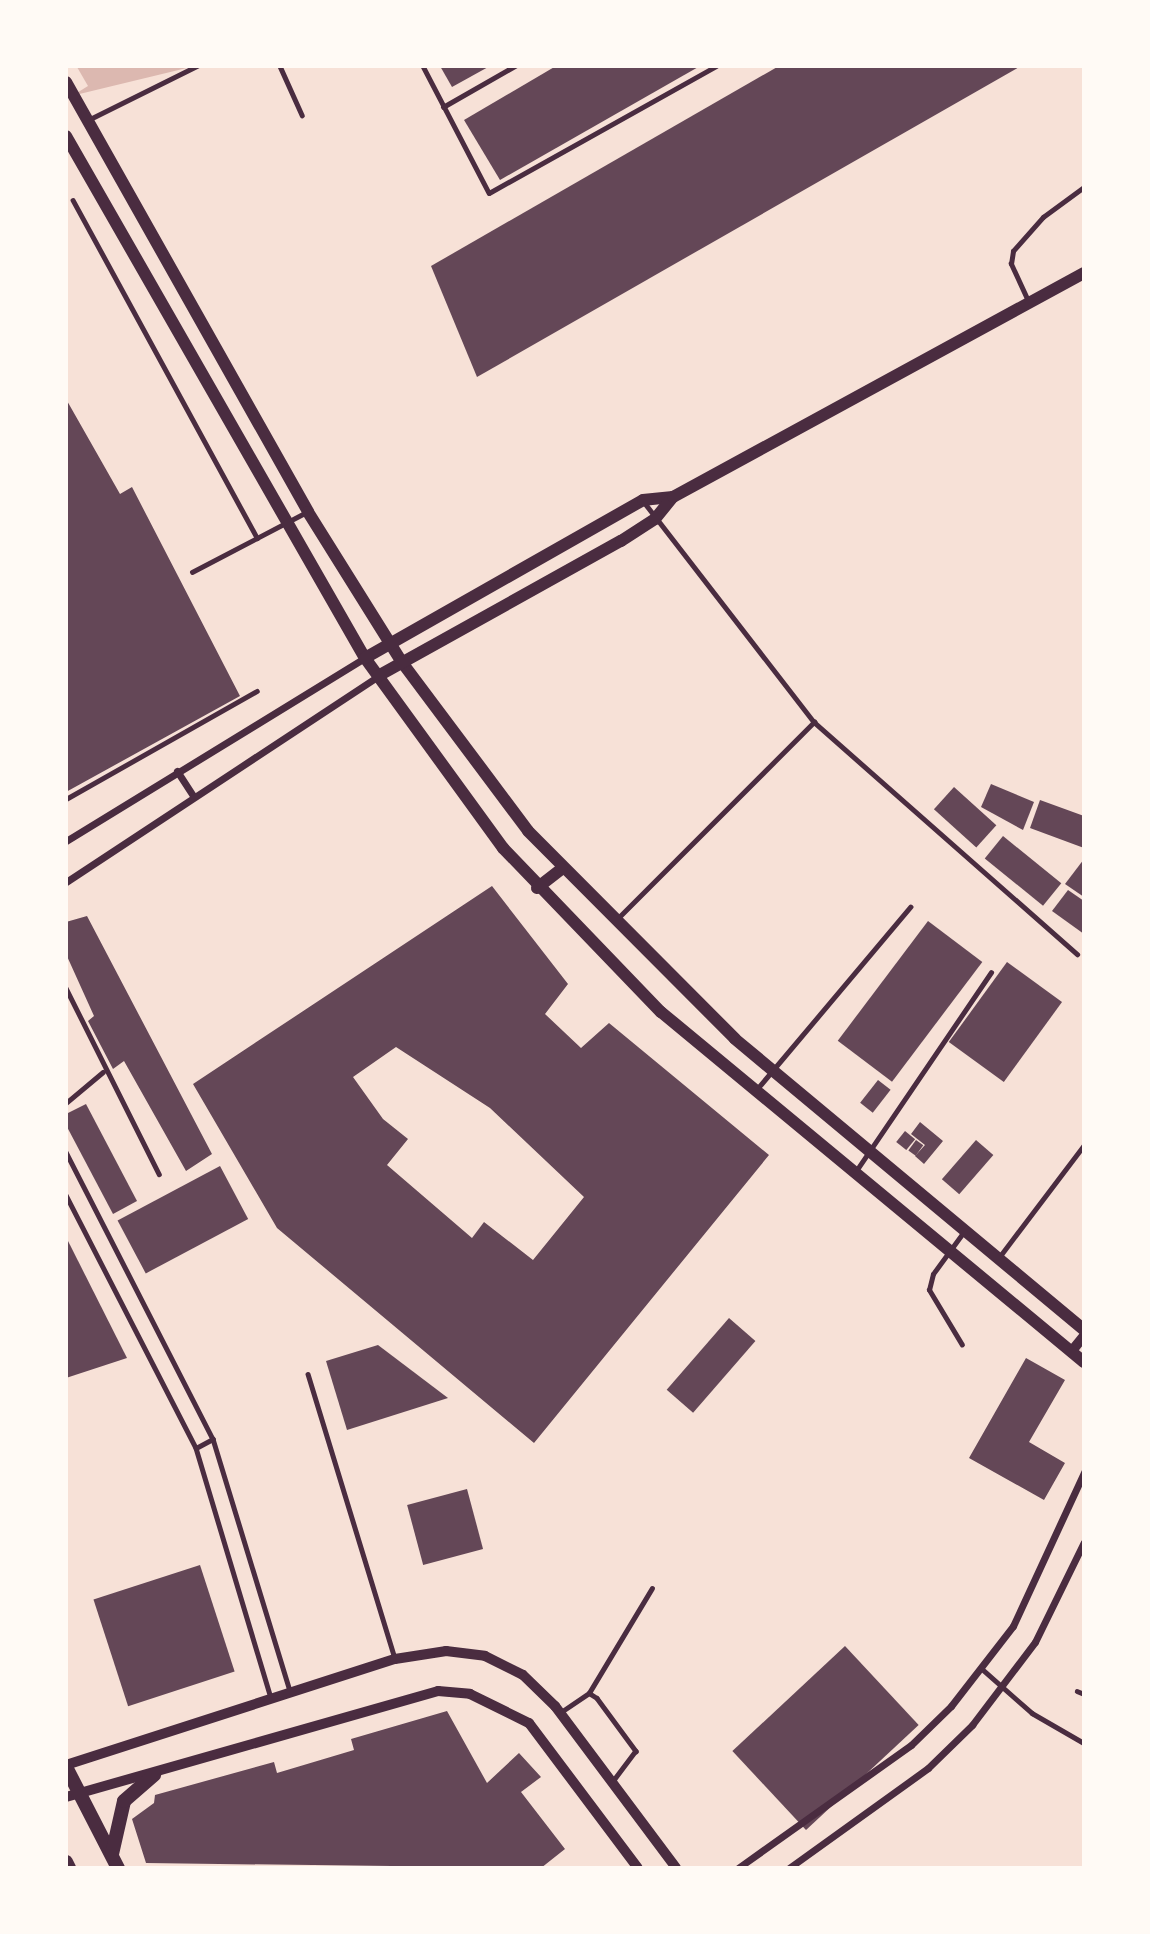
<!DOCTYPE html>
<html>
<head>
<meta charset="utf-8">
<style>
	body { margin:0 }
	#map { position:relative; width:1150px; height:1934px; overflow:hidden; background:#f7e1d7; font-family:Poppins,sans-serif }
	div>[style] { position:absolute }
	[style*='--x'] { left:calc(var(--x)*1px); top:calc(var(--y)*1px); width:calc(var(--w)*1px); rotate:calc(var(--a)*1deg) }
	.water>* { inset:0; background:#dcb8b0 }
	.pier>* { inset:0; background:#f7e1d7 }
	.building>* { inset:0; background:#644757; transform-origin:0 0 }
	.service>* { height:4.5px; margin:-2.25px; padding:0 2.25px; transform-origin:2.25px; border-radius:2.25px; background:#4a2c40 }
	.minor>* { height:7px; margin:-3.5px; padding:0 3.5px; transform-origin:3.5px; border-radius:3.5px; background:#4a2c40 }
	.tertiary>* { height:10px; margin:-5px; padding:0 5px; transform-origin:5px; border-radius:5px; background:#4a2c40 }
	.secondary>* { height:12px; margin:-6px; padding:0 6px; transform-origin:6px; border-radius:6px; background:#4a2c40 }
	.trunk>* { height:14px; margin:-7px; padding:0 7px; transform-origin:7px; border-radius:7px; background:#4a2c40 }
	span { translate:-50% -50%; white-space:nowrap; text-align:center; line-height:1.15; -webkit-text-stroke:5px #fffaf5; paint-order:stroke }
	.frame { position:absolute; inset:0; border:68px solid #fffaf5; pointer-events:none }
</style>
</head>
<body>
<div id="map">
	<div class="water">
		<i style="clip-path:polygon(66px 67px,191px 67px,67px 97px)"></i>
	</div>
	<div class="pier">
		<i style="clip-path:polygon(67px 67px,77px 67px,88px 86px,67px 99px)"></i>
	</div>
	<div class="building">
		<i style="clip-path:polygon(440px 66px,490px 66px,452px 87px)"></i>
		<i style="clip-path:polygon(556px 66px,700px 66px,500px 180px,464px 120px)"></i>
		<i style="clip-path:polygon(779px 66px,1021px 66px,477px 377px,431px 266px)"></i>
		<i style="clip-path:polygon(66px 399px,120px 494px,132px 487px,240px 696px,66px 792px)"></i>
		<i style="clip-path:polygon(991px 784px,1034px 802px,1023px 830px,981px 807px)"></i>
		<i style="left:954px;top:787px;width:57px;height:30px;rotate:42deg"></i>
		<i style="clip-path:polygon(1040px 800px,1084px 816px,1084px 848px,1030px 828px)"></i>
		<i style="left:1003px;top:836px;width:75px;height:29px;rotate:39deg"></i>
		<i style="clip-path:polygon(1084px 859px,1084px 897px,1065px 884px)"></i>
		<i style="clip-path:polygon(evenodd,492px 886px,568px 984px,545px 1014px,581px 1048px,609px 1023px,769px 1155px,534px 1443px,277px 1228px,193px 1084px,492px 886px,396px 1047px,490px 1108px,584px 1197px,533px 1260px,484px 1222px,472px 1238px,387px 1165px,408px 1139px,383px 1119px,353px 1077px,396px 1047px)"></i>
		<i style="clip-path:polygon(1068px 890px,1084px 901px,1084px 934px,1052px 911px)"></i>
		<i style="clip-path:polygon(87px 916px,212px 1154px,186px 1171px,124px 1061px,113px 1069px,88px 1021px,94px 1016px,66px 954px,66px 922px)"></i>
		<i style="left:928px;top:921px;width:68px;height:150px;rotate:37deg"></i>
		<i style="left:1007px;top:962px;width:68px;height:99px;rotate:36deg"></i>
		<i style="left:878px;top:1080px;width:16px;height:29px;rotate:38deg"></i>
		<i style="clip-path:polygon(86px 1104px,137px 1201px,113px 1214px,66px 1125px,66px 1114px)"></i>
		<i style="clip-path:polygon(920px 1122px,943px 1141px,924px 1164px,915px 1156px,925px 1145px,911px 1134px)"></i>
		<i style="left:905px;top:1131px;width:13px;height:14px;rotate:39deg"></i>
		<i style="left:916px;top:1140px;width:9px;height:13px;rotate:36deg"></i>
		<i style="left:976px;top:1140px;width:23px;height:52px;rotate:41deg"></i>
		<i style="left:220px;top:1166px;width:60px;height:116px;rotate:62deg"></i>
		<i style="clip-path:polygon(66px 1237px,127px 1358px,66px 1378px)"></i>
		<i style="left:729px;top:1318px;width:35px;height:95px;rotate:41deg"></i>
		<i style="clip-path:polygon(378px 1345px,448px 1398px,347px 1430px,326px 1361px)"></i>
		<i style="clip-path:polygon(1026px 1358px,1065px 1380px,1029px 1442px,1065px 1463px,1044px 1500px,969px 1458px)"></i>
		<i style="left:467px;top:1489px;width:62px;height:62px;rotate:75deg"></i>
		<i style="left:200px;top:1565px;width:112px;height:112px;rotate:72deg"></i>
		<i style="left:845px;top:1646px;width:108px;height:154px;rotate:47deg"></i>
		<i style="clip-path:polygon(447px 1711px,487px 1783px,519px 1753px,541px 1777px,521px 1792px,565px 1849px,541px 1868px,146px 1863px,132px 1819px,154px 1803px,155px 1795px,274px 1762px,277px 1773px,354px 1750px,351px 1739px)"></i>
	</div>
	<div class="service">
		<i style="--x:280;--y:66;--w:54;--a:65.8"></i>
		<i style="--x:423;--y:66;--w:143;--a:62.5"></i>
		<i style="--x:489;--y:193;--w:260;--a:-29.2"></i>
		<i style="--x:443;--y:107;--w:83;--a:-29.7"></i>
		<i style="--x:88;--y:120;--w:122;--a:-26.4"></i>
		<i style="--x:73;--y:200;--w:385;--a:61.4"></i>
		<i style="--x:1028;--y:301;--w:41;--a:-114.7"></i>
		<i style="--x:1011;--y:264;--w:13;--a:-81"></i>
		<i style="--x:1013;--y:251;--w:45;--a:-48.6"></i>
		<i style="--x:1043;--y:217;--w:51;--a:-36.2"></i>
		<i style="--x:644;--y:502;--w:278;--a:52.3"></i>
		<i style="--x:814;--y:722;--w:351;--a:41.4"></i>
		<i style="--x:192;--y:572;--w:130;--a:-27.6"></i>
		<i style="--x:66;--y:799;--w:219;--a:-29.5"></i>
		<i style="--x:617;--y:919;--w:279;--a:-45"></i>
		<i style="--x:66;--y:988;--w:208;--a:63.4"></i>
		<i style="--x:757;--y:1089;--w:238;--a:-49.9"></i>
		<i style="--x:66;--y:1103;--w:48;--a:-40"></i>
		<i style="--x:66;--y:1152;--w:322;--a:62.9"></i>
		<i style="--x:213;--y:1439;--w:264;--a:73"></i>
		<i style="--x:856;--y:1171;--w:240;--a:-55.8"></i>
		<i style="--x:66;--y:1195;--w:284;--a:62.8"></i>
		<i style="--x:196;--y:1448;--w:261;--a:73.3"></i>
		<i style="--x:1000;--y:1256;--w:139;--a:-52.9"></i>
		<i style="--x:962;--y:1345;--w:64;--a:-121"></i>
		<i style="--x:929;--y:1290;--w:16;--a:-76"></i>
		<i style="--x:933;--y:1274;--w:51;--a:-53.8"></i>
		<i style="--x:308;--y:1374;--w:297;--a:73"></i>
		<i style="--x:196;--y:1448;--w:19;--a:-28"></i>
		<i style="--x:981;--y:1668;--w:68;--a:41.4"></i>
		<i style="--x:1032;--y:1713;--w:60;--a:30"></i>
		<i style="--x:1077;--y:1691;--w:8;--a:23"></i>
		<i style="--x:589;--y:1693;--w:122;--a:-59"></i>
		<i style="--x:561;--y:1712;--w:34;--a:-34"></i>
		<i style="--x:589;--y:1693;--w:9;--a:32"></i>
		<i style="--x:597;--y:1698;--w:66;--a:53.7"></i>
		<i style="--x:636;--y:1751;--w:39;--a:127"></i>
	</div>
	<div class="minor">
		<i style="--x:177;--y:771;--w:30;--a:57"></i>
		<i style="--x:66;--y:841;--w:351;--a:-31.5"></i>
		<i style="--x:66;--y:882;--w:374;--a:-33.4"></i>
		<i style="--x:738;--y:1868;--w:212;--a:-35.4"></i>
		<i style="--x:911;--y:1745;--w:56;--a:-44.3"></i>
		<i style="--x:951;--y:1706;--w:101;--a:-52.2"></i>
		<i style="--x:1013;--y:1626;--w:170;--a:-65.2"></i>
		<i style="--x:789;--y:1868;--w:171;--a:-35.7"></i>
		<i style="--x:928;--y:1768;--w:62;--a:-44.3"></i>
		<i style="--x:972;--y:1725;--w:104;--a:-52.8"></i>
		<i style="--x:1035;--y:1642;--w:111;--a:-63.9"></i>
	</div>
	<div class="tertiary">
		<i style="--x:1071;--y:1352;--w:21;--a:-51"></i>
		<i style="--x:66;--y:1765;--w:346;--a:-17.9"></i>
		<i style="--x:395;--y:1659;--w:52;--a:-8.9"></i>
		<i style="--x:446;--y:1651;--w:39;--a:7"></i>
		<i style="--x:485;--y:1656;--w:42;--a:26.6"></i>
		<i style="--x:523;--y:1675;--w:45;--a:44.1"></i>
		<i style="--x:555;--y:1706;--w:202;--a:53.2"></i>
		<i style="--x:66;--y:1797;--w:387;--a:-15.9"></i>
		<i style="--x:438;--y:1691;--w:32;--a:5"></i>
		<i style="--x:470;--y:1694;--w:66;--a:26.2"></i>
		<i style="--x:529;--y:1723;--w:181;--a:53.1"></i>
	</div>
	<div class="secondary">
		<i style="--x:66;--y:82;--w:493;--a:60.6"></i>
		<i style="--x:308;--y:512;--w:176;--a:58"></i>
		<i style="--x:401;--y:661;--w:212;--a:53.2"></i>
		<i style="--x:528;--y:831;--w:293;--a:45.1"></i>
		<i style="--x:735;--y:1039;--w:454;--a:39.8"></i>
		<i style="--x:66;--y:136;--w:602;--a:60.2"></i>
		<i style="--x:365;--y:658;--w:235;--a:54"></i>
		<i style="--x:503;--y:848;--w:228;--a:46.1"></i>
		<i style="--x:661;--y:1012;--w:549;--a:39.61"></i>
		<i style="--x:365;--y:658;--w:320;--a:-29.6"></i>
		<i style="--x:643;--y:500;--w:30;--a:-6"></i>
		<i style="--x:378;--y:676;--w:278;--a:-29.1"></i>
		<i style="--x:621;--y:541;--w:40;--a:-32.9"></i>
		<i style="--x:655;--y:519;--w:28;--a:-51"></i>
		<i style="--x:673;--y:497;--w:468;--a:-28.6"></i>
		<i style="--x:537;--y:888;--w:31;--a:-38"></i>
	</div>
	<div class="trunk">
		<i style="--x:66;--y:1767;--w:114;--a:62.8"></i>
		<i style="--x:112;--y:1854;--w:54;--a:-77.2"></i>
		<i style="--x:124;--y:1801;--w:40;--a:-41"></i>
		<i style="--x:66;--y:1862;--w:7;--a:63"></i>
	</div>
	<div class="frame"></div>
</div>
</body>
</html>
